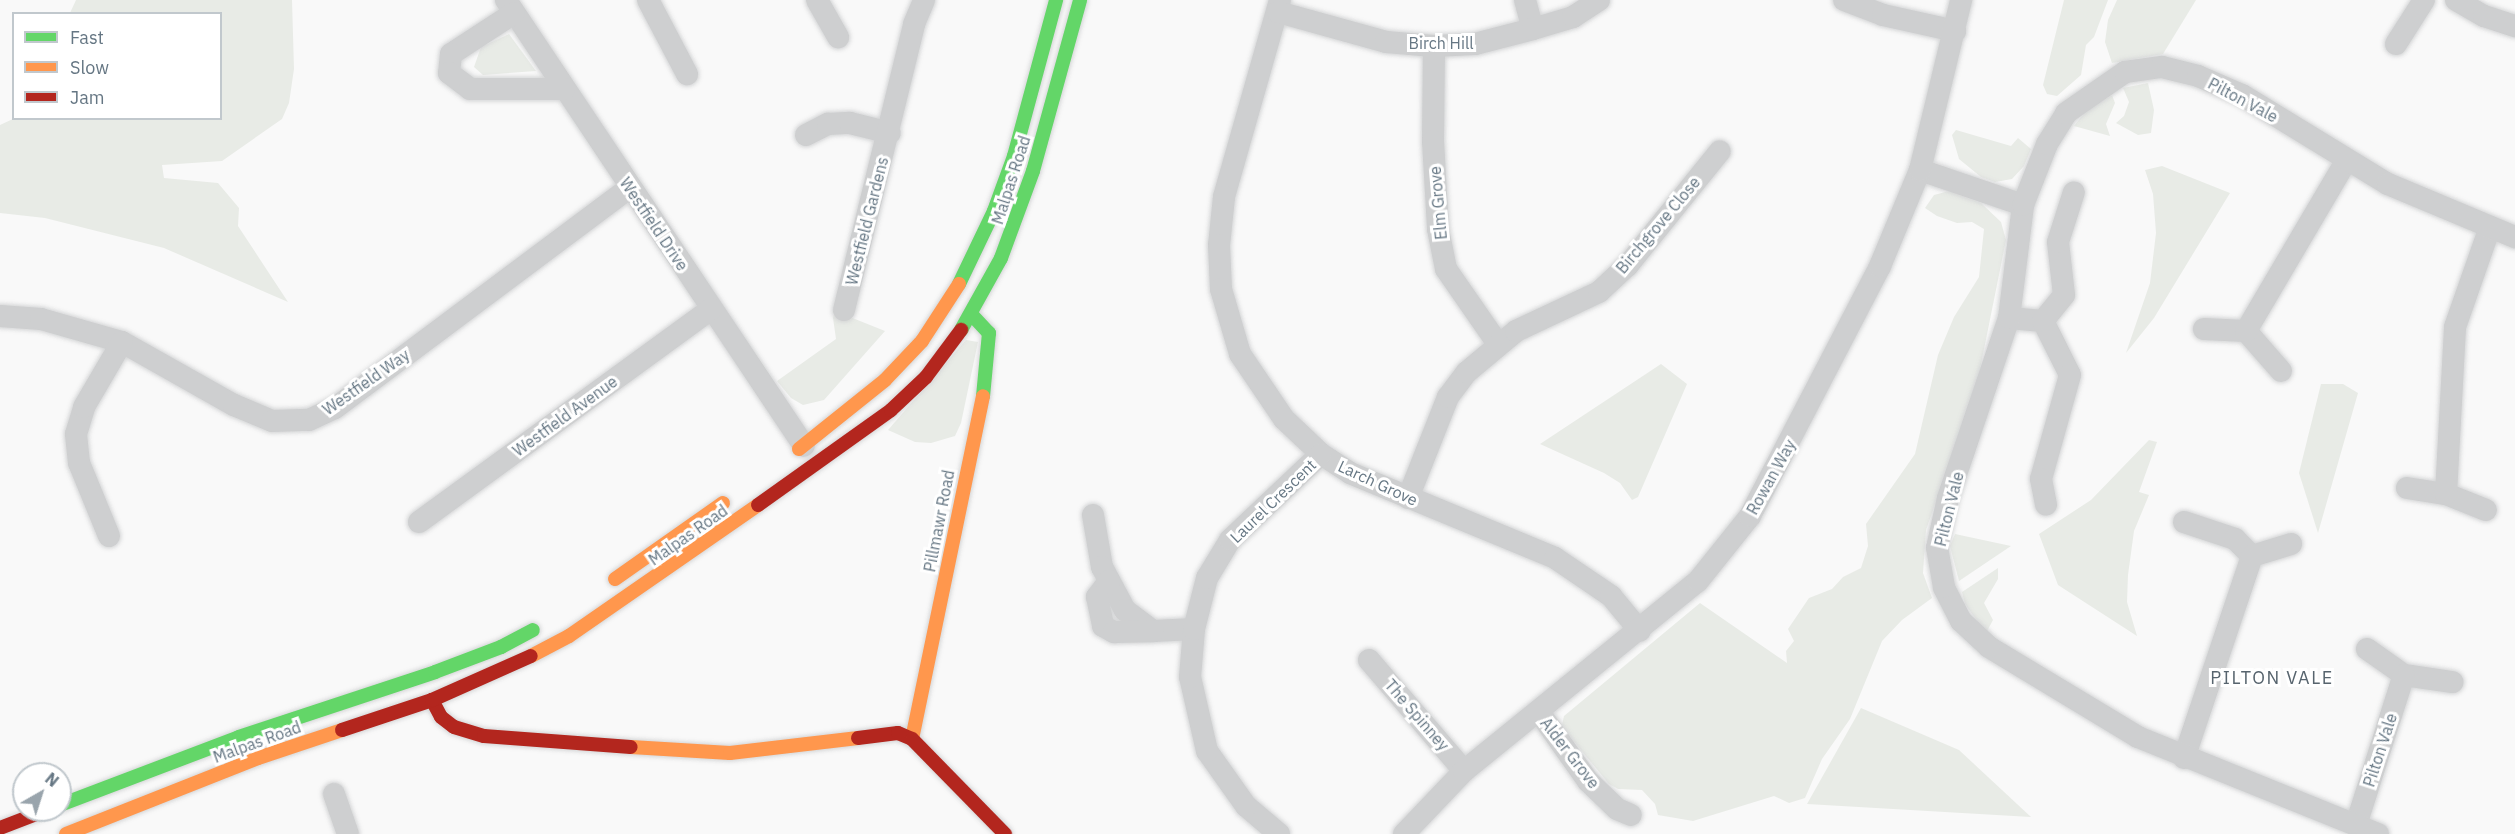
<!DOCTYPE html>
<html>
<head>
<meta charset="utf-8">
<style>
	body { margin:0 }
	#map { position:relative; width:2515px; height:834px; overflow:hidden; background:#f9f9f9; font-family:"IBM Plex Sans",sans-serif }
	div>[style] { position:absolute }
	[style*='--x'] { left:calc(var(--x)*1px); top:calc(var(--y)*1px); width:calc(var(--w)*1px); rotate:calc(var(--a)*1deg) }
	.green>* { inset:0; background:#e8ebe6 }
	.roads { filter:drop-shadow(0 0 2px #d5d6d7) drop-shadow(0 0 2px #d5d6d7) }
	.street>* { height:22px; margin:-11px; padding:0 11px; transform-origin:11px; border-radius:11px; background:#cecfd0 }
	.fast>* { height:14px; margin:-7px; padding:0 7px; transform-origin:7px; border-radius:7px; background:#63d668 }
	.slow>* { height:14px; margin:-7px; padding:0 7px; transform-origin:7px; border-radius:7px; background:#ff974d }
	.jam>* { height:14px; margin:-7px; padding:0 7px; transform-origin:7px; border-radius:7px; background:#b3261e }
	span { translate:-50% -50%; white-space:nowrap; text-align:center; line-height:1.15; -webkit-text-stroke:6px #fff; paint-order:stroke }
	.street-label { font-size:16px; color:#657683 }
	.neighbourhood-label { font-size:18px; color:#57646e; letter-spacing:1.5px }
	.legend { position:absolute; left:12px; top:12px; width:210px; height:108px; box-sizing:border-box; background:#fff; border:2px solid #c1c8cd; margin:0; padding:8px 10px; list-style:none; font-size:18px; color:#657683 }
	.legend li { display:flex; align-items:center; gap:12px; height:30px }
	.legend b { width:30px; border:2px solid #c1c8cd }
	.north { position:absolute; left:12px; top:762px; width:60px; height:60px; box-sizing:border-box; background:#fff; border:2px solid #c1c8cd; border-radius:50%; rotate:39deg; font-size:16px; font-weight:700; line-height:24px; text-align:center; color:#657683 }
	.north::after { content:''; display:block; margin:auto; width:21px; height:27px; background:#99a4ac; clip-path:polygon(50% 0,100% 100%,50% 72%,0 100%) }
</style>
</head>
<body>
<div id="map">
	<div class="green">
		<i style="clip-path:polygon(76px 0,292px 0,294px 69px,289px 103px,282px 119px,222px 161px,162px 165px,164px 178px,218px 183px,239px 208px,238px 226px,288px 302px,164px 248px,45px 218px,0 213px,0 125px,15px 118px,220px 118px,220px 14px,70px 13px)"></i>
		<i style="clip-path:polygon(2064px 0,2108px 0,2094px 37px,2086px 45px,2081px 75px,2057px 96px,2047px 94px,2043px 85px)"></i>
		<i style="clip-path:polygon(2117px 0,2196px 0,2163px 54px,2112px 63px,2105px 42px,2108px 20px)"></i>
		<i style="clip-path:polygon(509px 34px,536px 71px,483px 75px,474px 67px,481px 47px)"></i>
		<i style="clip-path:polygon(2148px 83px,2154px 110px,2151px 133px,2138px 135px,2116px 123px,2124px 116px,2129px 102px,2123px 88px)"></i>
		<i style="clip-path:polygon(2112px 95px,2115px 103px,2106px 124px,2110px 136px,2074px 126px,2086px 111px)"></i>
		<i style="clip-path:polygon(1956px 130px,2011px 146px,2018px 138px,2031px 149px,2024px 166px,2012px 179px,1995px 182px,1981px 177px,1959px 159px,1952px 135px)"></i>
		<i style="clip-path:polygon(2162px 166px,2230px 193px,2154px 318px,2126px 353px,2150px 283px,2156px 233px,2153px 194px,2145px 170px)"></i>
		<i style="clip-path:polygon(1949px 191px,1981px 203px,2001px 222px,2006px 240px,1977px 384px,1926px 530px,1923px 573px,1932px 598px,1902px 620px,1882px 641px,1850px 719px,1822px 759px,1805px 798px,1789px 803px,1774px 796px,1693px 821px,1658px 815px,1655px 804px,1642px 790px,1618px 789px,1609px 784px,1567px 733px,1562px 725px,1564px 716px,1700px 603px,1787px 663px,1786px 651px,1794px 641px,1788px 629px,1809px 598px,1832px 589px,1843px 577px,1861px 568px,1868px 546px,1866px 524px,1915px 454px,1938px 355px,1954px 317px,1979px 277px,1984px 229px,1972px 222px,1957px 223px,1937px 216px,1925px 208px,1934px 195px)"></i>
		<i style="clip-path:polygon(835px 311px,885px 331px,824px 400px,803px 405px,791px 398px,777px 381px,836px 339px,833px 318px)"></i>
		<i style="clip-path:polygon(966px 340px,978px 342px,961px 423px,955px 436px,931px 443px,915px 442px,888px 430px)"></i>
		<i style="clip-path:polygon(1661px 364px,1687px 384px,1638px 497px,1632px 500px,1620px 483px,1604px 473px,1540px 444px)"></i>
		<i style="clip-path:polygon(2321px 384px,2343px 384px,2358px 393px,2318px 533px,2299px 473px)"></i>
		<i style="clip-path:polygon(2149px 440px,2157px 442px,2139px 492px,2149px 495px,2134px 531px,2128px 575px,2127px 602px,2137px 636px,2058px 585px,2039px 534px,2091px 500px)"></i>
		<i style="clip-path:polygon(1955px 534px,2011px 546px,1959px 581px,1950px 546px)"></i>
		<i style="clip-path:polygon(1998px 568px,1998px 579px,1984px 603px,1993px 620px,1986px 633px,1965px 604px,1962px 592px)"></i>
		<i style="clip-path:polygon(1861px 708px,1959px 750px,2031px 817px,1807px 804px)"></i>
	</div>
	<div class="roads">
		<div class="street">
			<i style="--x:506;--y:0;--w:536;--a:56.25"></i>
			<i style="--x:648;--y:0;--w:84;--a:62.2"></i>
			<i style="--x:817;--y:0;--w:43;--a:60.4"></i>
			<i style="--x:1280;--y:0;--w:205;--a:105.9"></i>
			<i style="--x:1224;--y:197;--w:48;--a:95.9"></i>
			<i style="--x:1219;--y:245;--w:44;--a:87.4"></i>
			<i style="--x:1221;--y:289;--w:68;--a:73.7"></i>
			<i style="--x:1240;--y:354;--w:78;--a:55.9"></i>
			<i style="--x:1284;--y:419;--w:51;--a:43.4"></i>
			<i style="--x:1321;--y:454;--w:35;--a:33"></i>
			<i style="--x:1350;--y:473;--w:222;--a:22.5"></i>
			<i style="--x:1555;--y:558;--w:68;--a:34.2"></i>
			<i style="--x:1611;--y:596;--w:45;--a:50.4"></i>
			<i style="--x:1525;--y:0;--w:30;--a:75"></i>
			<i style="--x:1844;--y:0;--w:42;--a:21"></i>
			<i style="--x:1883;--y:15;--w:74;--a:12.5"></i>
			<i style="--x:2456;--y:0;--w:32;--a:30"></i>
			<i style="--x:2484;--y:16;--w:33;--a:18"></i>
			<i style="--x:1278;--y:12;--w:112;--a:15.5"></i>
			<i style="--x:1386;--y:42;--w:48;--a:4.8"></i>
			<i style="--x:1434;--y:46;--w:41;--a:-2.8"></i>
			<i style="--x:1475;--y:44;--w:60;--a:-14.5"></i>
			<i style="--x:1533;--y:29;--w:42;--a:-16.7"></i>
			<i style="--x:1573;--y:17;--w:31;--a:-33"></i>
			<i style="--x:514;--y:13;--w:75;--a:146.9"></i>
			<i style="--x:451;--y:54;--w:19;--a:96"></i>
			<i style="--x:449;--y:73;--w:26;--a:37"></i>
			<i style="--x:470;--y:89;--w:94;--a:0"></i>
			<i style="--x:2396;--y:44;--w:52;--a:-57.5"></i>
			<i style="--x:1434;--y:46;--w:95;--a:90.6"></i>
			<i style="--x:1433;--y:141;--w:88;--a:86.7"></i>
			<i style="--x:1438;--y:229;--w:41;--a:78.7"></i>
			<i style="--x:1446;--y:269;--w:91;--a:55.3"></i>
			<i style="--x:806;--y:135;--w:25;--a:-27"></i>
			<i style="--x:828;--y:124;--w:22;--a:-3"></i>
			<i style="--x:850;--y:123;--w:41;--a:14"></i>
			<i style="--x:1920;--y:170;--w:109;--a:18.8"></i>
			<i style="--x:844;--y:310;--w:294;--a:-76.2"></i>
			<i style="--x:914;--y:24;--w:26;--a:-67"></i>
			<i style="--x:0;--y:316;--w:41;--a:4.2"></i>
			<i style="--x:41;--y:319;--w:84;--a:15.9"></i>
			<i style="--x:122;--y:342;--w:129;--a:29.4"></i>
			<i style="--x:234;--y:405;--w:41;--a:22.8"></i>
			<i style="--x:272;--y:421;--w:37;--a:-2"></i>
			<i style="--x:309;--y:420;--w:29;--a:-25"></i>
			<i style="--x:335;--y:408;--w:369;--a:-36.8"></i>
			<i style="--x:2009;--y:318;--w:34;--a:5"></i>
			<i style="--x:2043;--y:321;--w:60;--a:63.4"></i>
			<i style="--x:2070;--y:375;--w:108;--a:105.6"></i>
			<i style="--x:2041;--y:479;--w:26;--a:79"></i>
			<i style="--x:2043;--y:321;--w:33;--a:-51"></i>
			<i style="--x:2064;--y:295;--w:53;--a:-96.5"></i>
			<i style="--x:2058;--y:242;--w:52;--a:-72.3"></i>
			<i style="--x:2204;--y:329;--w:42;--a:2.7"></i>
			<i style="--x:2246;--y:331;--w:53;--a:48.8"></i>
			<i style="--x:2246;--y:331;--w:197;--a:-59.5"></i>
			<i style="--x:2407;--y:488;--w:39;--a:9"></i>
			<i style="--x:2446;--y:494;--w:43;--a:21.8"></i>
			<i style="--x:2446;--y:494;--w:167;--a:-86.9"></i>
			<i style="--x:2455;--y:327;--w:106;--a:-70.7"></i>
			<i style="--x:1408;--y:498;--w:109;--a:-68.4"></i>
			<i style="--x:1448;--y:397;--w:31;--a:-53"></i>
			<i style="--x:1467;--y:372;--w:64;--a:-39.9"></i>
			<i style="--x:1516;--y:331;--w:92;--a:-25.2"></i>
			<i style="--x:1599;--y:292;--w:40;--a:-43"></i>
			<i style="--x:1628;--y:265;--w:146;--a:-51.1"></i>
			<i style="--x:1093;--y:515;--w:53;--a:80.2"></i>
			<i style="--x:1102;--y:567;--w:49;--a:61.9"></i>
			<i style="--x:1125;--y:610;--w:35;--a:37"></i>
			<i style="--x:1153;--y:631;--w:41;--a:-2.8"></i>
			<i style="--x:419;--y:522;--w:361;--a:-36.1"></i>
			<i style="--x:2184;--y:522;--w:54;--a:18.4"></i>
			<i style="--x:2235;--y:539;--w:24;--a:45"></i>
			<i style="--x:2252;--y:556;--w:213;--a:108.6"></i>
			<i style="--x:109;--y:536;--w:79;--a:-112.3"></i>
			<i style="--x:79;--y:463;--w:29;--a:-96"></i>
			<i style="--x:76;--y:434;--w:28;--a:-73"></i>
			<i style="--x:84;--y:407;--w:75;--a:-59.7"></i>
			<i style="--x:2252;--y:556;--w:41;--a:-17.1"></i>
			<i style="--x:1109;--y:581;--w:20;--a:127"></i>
			<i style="--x:1097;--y:597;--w:30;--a:78"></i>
			<i style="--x:1103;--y:626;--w:13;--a:29"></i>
			<i style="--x:1114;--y:632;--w:39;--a:-1"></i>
			<i style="--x:2367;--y:649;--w:45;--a:35.1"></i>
			<i style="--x:2404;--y:675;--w:49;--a:8.3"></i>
			<i style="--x:1369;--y:660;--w:146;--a:49.4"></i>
			<i style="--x:1539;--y:712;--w:85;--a:54.6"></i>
			<i style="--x:1588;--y:781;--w:40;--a:44"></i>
			<i style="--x:1617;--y:809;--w:15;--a:23"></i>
			<i style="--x:334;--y:794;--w:42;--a:70.7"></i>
			<i style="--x:2356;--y:825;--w:157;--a:-72.3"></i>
			<i style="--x:1279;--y:834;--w:43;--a:-139.7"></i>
			<i style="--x:1246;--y:806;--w:67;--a:-125.3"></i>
			<i style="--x:1207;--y:751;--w:76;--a:-102.9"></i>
			<i style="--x:1190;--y:677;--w:48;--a:-85.2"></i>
			<i style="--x:1194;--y:629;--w:53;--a:-75.7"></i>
			<i style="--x:1207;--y:578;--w:44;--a:-58.8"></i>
			<i style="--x:1230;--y:540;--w:125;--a:-43.4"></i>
			<i style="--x:1404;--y:834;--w:87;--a:-46.4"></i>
			<i style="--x:1464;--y:771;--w:301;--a:-39.1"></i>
			<i style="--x:1698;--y:581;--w:83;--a:-51.3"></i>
			<i style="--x:1750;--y:516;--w:282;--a:-62.5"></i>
			<i style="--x:1880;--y:266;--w:104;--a:-67.4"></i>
			<i style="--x:1920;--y:170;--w:175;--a:-76.4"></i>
			<i style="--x:2378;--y:834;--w:259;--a:-158"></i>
			<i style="--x:2138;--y:737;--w:174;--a:-148.9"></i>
			<i style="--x:1989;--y:647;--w:38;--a:-137"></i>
			<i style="--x:1961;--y:621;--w:38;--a:-117"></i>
			<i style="--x:1944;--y:587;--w:40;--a:-100"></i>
			<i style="--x:1937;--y:548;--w:51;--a:-77.6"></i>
			<i style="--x:1948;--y:498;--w:190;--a:-71.3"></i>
			<i style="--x:2009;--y:318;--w:114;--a:-82.9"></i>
			<i style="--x:2023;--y:205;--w:66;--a:-68.5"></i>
			<i style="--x:2047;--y:144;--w:36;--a:-58"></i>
			<i style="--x:2066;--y:113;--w:72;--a:-34.8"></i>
			<i style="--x:2125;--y:72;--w:37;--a:-8"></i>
			<i style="--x:2162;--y:67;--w:37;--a:14"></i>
			<i style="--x:2198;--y:76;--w:48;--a:23.4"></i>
			<i style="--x:2242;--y:95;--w:171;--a:31.4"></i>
			<i style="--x:2388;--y:184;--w:138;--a:22.7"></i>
		</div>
		<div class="fast">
			<i style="--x:959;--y:284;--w:81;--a:-64.4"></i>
			<i style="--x:994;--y:211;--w:59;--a:-70"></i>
			<i style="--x:1014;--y:156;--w:162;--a:-74.9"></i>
			<i style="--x:972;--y:315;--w:25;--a:47"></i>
			<i style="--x:989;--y:333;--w:63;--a:95.4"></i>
			<i style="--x:961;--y:330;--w:82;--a:-60.9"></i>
			<i style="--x:1001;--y:258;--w:93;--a:-69.8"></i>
			<i style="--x:1033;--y:171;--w:177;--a:-74.6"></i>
			<i style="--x:60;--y:805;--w:191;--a:-20.8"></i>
			<i style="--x:239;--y:737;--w:206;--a:-18.3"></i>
			<i style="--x:435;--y:672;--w:71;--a:-20.7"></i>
			<i style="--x:501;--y:647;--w:36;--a:-28"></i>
		</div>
		<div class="slow">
			<i style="--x:799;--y:449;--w:110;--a:-38.7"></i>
			<i style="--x:885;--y:380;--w:54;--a:-46.5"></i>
			<i style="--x:922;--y:341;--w:68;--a:-57"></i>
			<i style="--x:615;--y:579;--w:132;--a:-35.1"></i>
			<i style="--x:531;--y:656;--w:43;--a:-27.8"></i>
			<i style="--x:569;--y:636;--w:230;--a:-34.7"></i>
			<i style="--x:912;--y:739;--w:350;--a:-78.3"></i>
			<i style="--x:631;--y:747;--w:99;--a:3.5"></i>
			<i style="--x:730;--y:753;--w:129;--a:-6.7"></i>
			<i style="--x:66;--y:834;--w:206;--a:-21.6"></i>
			<i style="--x:258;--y:758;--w:89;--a:-18.4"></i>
		</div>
		<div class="jam">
			<i style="--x:758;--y:505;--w:163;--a:-35.5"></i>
			<i style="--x:891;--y:410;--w:48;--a:-43.3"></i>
			<i style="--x:926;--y:377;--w:59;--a:-53.3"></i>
			<i style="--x:432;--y:700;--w:19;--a:62"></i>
			<i style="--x:441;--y:717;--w:16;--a:38"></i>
			<i style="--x:454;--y:727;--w:31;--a:17"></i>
			<i style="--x:484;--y:736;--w:147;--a:4.3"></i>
			<i style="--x:342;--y:730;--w:95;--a:-18.4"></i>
			<i style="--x:432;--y:700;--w:108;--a:-24"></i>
			<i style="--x:858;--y:738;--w:40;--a:-7.1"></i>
			<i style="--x:898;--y:733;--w:15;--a:23"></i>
			<i style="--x:912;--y:739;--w:133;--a:45.6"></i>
			<i style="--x:0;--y:828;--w:50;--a:-21"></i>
		</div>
	</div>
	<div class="street-label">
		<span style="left:1441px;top:43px">Birch Hill</span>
		<span style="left:2243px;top:100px;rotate:28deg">Pilton Vale</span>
		<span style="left:1011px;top:180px;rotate:-72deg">Malpas Road</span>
		<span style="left:1438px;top:203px;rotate:-95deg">Elm Grove</span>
		<span style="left:867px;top:221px;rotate:-76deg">Westfield Gardens</span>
		<span style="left:654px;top:224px;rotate:56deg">Westfield Drive</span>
		<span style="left:1658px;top:225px;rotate:-50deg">Birchgrove Close</span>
		<span style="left:366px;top:382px;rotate:-35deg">Westfield Way</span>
		<span style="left:565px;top:416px;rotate:-36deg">Westfield Avenue</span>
		<span style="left:1771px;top:477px;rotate:-61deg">Rowan Way</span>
		<span style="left:1378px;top:483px;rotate:25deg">Larch Grove</span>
		<span style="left:1273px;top:501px;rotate:-44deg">Laurel Crescent</span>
		<span style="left:1949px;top:509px;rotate:-76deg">Pilton Vale</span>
		<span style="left:939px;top:521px;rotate:-79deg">Pillmawr Road</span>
		<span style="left:688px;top:535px;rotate:-35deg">Malpas Road</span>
		<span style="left:1417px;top:715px;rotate:49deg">The Spinney</span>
		<span style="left:257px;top:742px;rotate:-20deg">Malpas Road</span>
		<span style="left:2380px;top:750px;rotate:-72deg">Pilton Vale</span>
		<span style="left:1570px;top:753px;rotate:52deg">Alder Grove</span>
	</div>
	<div class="neighbourhood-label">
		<span style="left:2272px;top:678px">PILTON VALE</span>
	</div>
	<ul class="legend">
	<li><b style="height:8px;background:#63d668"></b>Fast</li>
	<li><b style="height:8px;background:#ff974d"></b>Slow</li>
	<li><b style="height:8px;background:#b3261e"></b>Jam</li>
	</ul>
	<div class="north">N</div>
</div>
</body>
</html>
